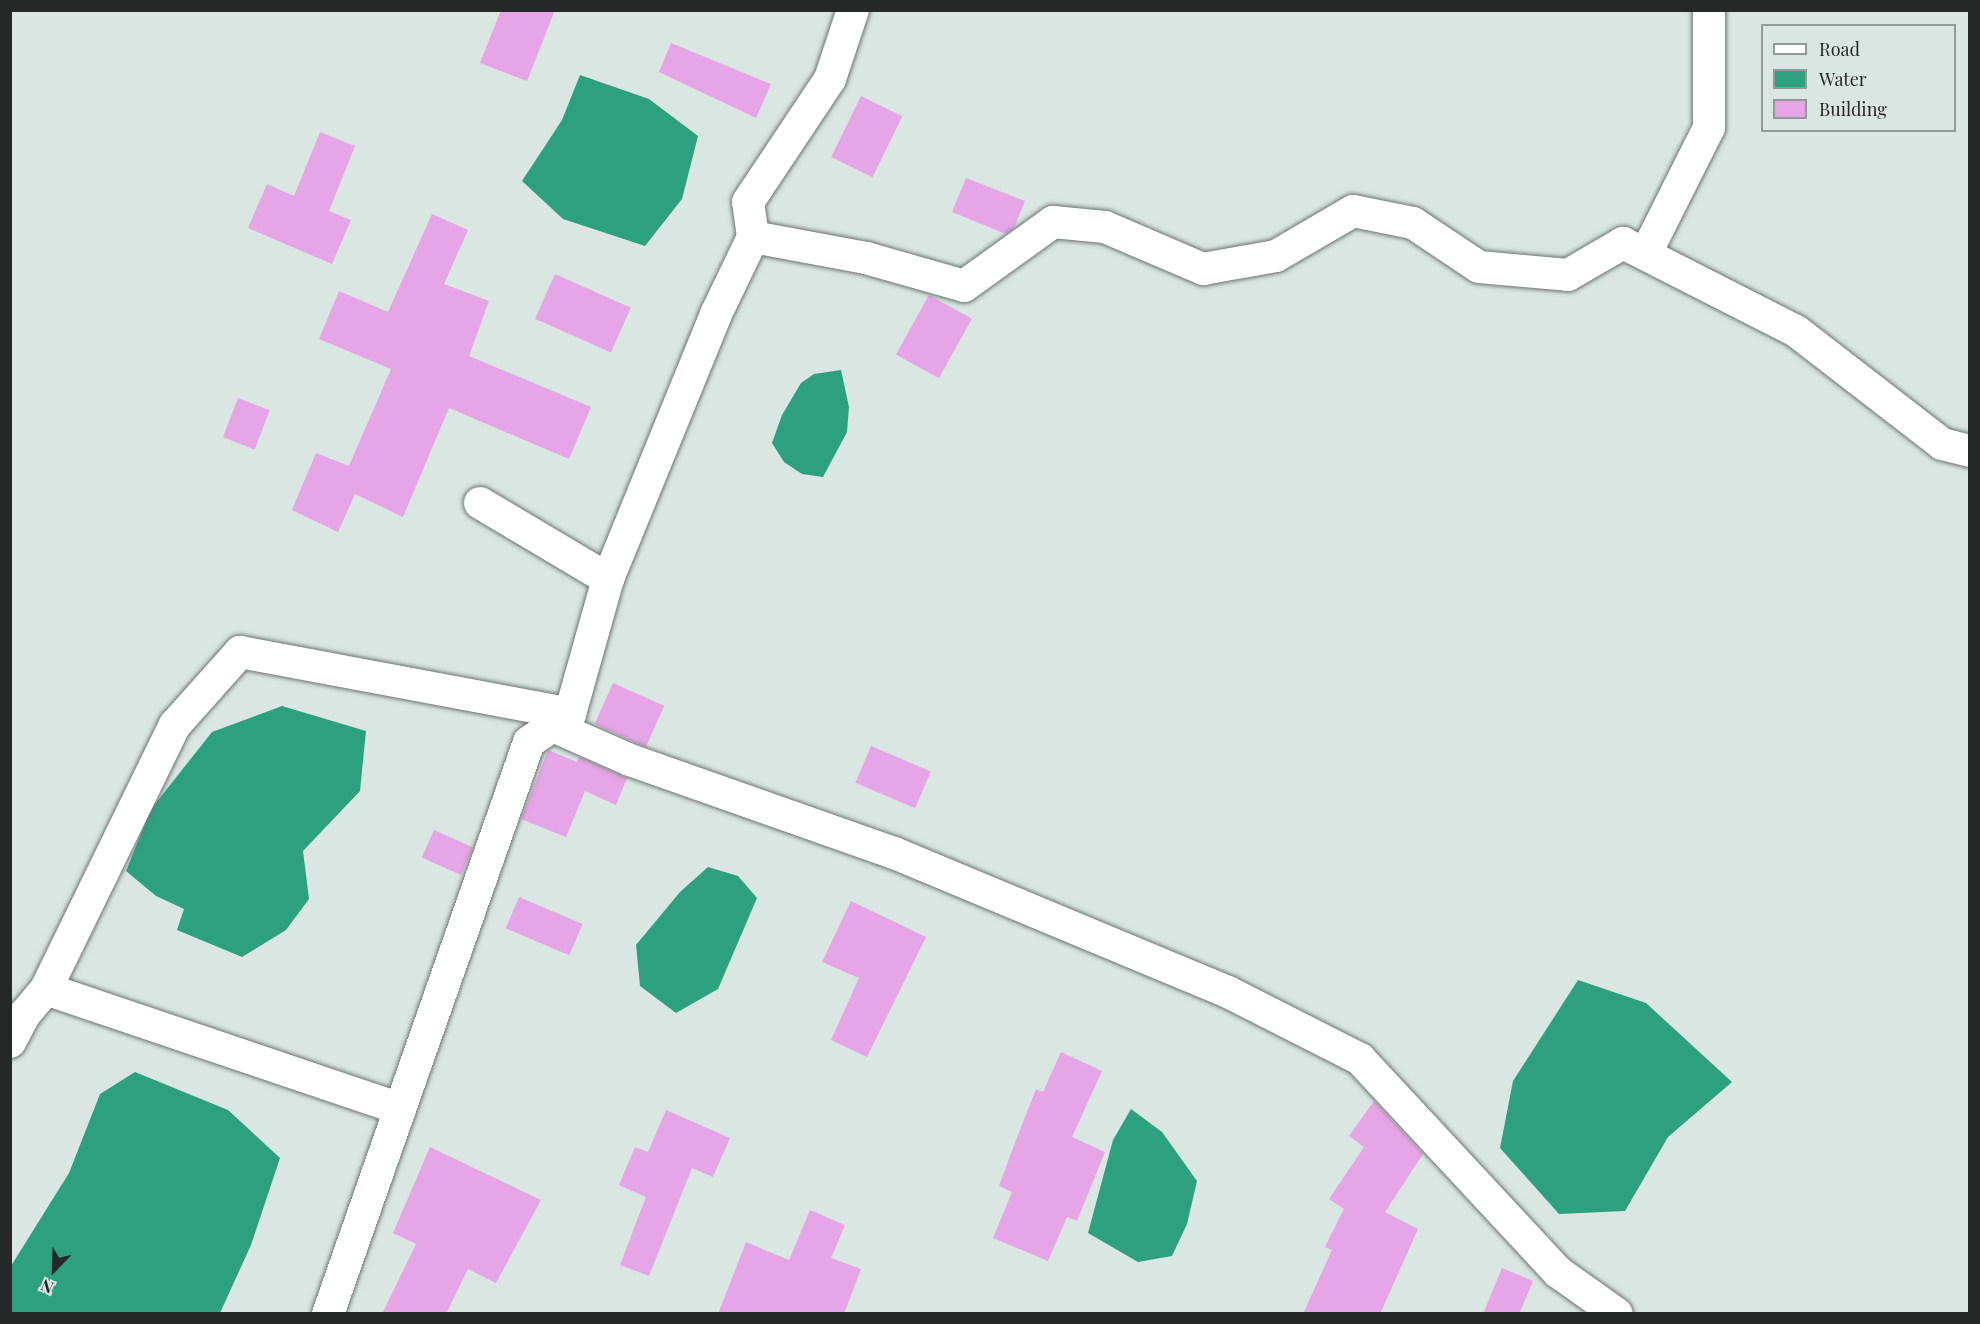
<!DOCTYPE html>
<html>
<head>
<meta charset="utf-8">
<style>
	body { margin:0 }
	#map { position:relative; width:1980px; height:1324px; overflow:hidden; background:#dae6e1; font-family:"Playfair Display",serif }
	div>[style] { position:absolute }
	[style*='--x'] { left:calc(var(--x)*1px); top:calc(var(--y)*1px); width:calc(var(--w)*1px); rotate:calc(var(--a)*1deg) }
	.water>* { inset:0; background:#2da17e }
	.building>* { inset:0; background:#e6a5e6; transform-origin:0 0 }
	.roads { filter:drop-shadow(0 0 2px #6b7571) drop-shadow(0 0 2px #6b7571) }
	.minor>* { height:32px; margin:-16px; padding:0 16px; transform-origin:16px; border-radius:16px; background:#fff }
	span { translate:-50% -50%; white-space:nowrap; text-align:center; line-height:1.15; -webkit-text-stroke:4.5px #dae6e1; paint-order:stroke }
	.frame { position:absolute; inset:0; border:12px solid #242827; pointer-events:none }
	.legend { position:absolute; left:1761px; top:24px; width:195px; height:108px; box-sizing:border-box; background:#dae6e1; border:2px solid #919a97; margin:0; padding:8px 10px; list-style:none; font-size:18px; color:#242827 }
	.legend li { display:flex; align-items:center; gap:12px; height:30px }
	.legend b { width:30px; border:2px solid #919a97 }
	.north { position:absolute; left:24px; top:1240px; width:60px; height:60px; -webkit-text-stroke:4px #dae6e1; paint-order:stroke; rotate:203deg; font-size:16px; font-weight:700; line-height:24px; text-align:center; color:#242827 }
	.north::after { content:''; display:block; margin:auto; width:21px; height:27px; background:#242827; clip-path:polygon(50% 0,100% 100%,50% 72%,0 100%) }
</style>
</head>
<body>
<div id="map">
	<div class="water">
		<i style="clip-path:polygon(580px 75px,649px 99px,698px 136px,682px 199px,645px 246px,563px 219px,522px 181px,562px 120px)"></i>
		<i style="clip-path:polygon(841px 370px,849px 407px,847px 432px,823px 477px,802px 474px,784px 462px,772px 443px,782px 415px,801px 383px,814px 374px)"></i>
		<i style="clip-path:polygon(282px 706px,366px 731px,360px 791px,303px 851px,309px 899px,286px 930px,242px 957px,177px 930px,184px 909px,156px 896px,126px 871px,151px 809px,212px 732px)"></i>
		<i style="clip-path:polygon(708px 867px,738px 876px,757px 898px,718px 989px,676px 1013px,640px 986px,636px 945px,680px 892px)"></i>
		<i style="clip-path:polygon(1578px 980px,1646px 1003px,1732px 1082px,1668px 1137px,1625px 1211px,1559px 1214px,1500px 1148px,1513px 1081px)"></i>
		<i style="clip-path:polygon(135px 1072px,228px 1110px,280px 1158px,251px 1245px,220px 1313px,11px 1313px,11px 1266px,69px 1173px,100px 1094px)"></i>
		<i style="clip-path:polygon(1131px 1109px,1162px 1132px,1197px 1181px,1187px 1224px,1172px 1256px,1138px 1262px,1088px 1233px,1113px 1140px)"></i>
	</div>
	<div class="building">
		<i style="clip-path:polygon(501px 10px,555px 10px,527px 81px,480px 63px)"></i>
		<i style="clip-path:polygon(671px 43px,771px 84px,756px 118px,659px 72px)"></i>
		<i style="left:861px;top:96px;width:46px;height:68px;rotate:26deg"></i>
		<i style="clip-path:polygon(320px 132px,355px 146px,329px 211px,351px 220px,332px 264px,248px 228px,267px 184px,294px 196px)"></i>
		<i style="clip-path:polygon(966px 178px,1025px 201px,1014px 228px,1006px 234px,952px 212px)"></i>
		<i style="clip-path:polygon(432px 214px,468px 230px,444px 284px,489px 301px,469px 356px,591px 407px,569px 459px,449px 408px,403px 517px,355px 494px,338px 532px,292px 510px,316px 453px,349px 466px,391px 369px,319px 339px,339px 291px,388px 312px)"></i>
		<i style="left:555px;top:274px;width:83px;height:49px;rotate:24deg"></i>
		<i style="left:929px;top:295px;width:49px;height:68px;rotate:29deg"></i>
		<i style="left:238px;top:398px;width:34px;height:42px;rotate:21deg"></i>
		<i style="left:613px;top:683px;width:56px;height:45px;rotate:24deg"></i>
		<i style="left:871px;top:746px;width:65px;height:40px;rotate:23deg"></i>
		<i style="clip-path:polygon(548px 750px,577px 762px,579px 757px,627px 778px,616px 805px,585px 791px,566px 837px,521px 819px)"></i>
		<i style="left:434px;top:830px;width:43px;height:30px;rotate:24deg"></i>
		<i style="left:519px;top:897px;width:69px;height:34px;rotate:23deg"></i>
		<i style="clip-path:polygon(851px 901px,926px 937px,867px 1057px,831px 1040px,859px 978px,822px 962px)"></i>
		<i style="clip-path:polygon(1061px 1052px,1102px 1071px,1072px 1137px,1105px 1152px,1077px 1221px,1067px 1217px,1048px 1261px,993px 1238px,1012px 1192px,999px 1186px,1013px 1148px,1036px 1089px,1043px 1092px)"></i>
		<i style="clip-path:polygon(1374px 1101px,1423px 1154px,1385px 1212px,1418px 1229px,1380px 1314px,1303px 1314px,1332px 1250px,1325px 1247px,1344px 1209px,1329px 1199px,1364px 1147px,1349px 1136px)"></i>
		<i style="clip-path:polygon(666px 1110px,730px 1138px,713px 1177px,692px 1168px,649px 1276px,620px 1265px,646px 1197px,619px 1185px,635px 1147px,648px 1152px)"></i>
		<i style="clip-path:polygon(430px 1147px,541px 1200px,496px 1283px,468px 1269px,446px 1314px,382px 1314px,416px 1244px,393px 1233px)"></i>
		<i style="clip-path:polygon(810px 1210px,845px 1225px,831px 1258px,861px 1269px,844px 1314px,718px 1314px,746px 1242px,789px 1260px)"></i>
		<i style="clip-path:polygon(1502px 1268px,1533px 1281px,1519px 1314px,1483px 1314px)"></i>
	</div>
	<div class="roads">
		<div class="minor">
			<i style="--x:753;--y:237;--w:115;--a:10.5"></i>
			<i style="--x:866;--y:258;--w:102;--a:15.9"></i>
			<i style="--x:964;--y:286;--w:110;--a:-35.7"></i>
			<i style="--x:1053;--y:222;--w:52;--a:5.5"></i>
			<i style="--x:1105;--y:227;--w:107;--a:23.2"></i>
			<i style="--x:1203;--y:269;--w:74;--a:-10.1"></i>
			<i style="--x:1276;--y:256;--w:89;--a:-30.3"></i>
			<i style="--x:1353;--y:211;--w:61;--a:11.3"></i>
			<i style="--x:1413;--y:223;--w:79;--a:33.7"></i>
			<i style="--x:1479;--y:267;--w:89;--a:5.1"></i>
			<i style="--x:1568;--y:275;--w:64;--a:-30.2"></i>
			<i style="--x:1623;--y:243;--w:194;--a:27"></i>
			<i style="--x:1796;--y:331;--w:185;--a:37.7"></i>
			<i style="--x:1942;--y:444;--w:29;--a:14"></i>
			<i style="--x:1646;--y:253;--w:140;--a:-63.3"></i>
			<i style="--x:1709;--y:128;--w:118;--a:-90"></i>
			<i style="--x:480;--y:503;--w:149;--a:30.7"></i>
			<i style="--x:553;--y:726;--w:84;--a:23.8"></i>
			<i style="--x:630;--y:760;--w:280;--a:19.4"></i>
			<i style="--x:894;--y:853;--w:362;--a:22.6"></i>
			<i style="--x:1228;--y:992;--w:148;--a:26.9"></i>
			<i style="--x:1360;--y:1059;--w:291;--a:47.1"></i>
			<i style="--x:1558;--y:1272;--w:72;--a:35.4"></i>
			<i style="--x:46;--y:989;--w:374;--a:18.7"></i>
			<i style="--x:10;--y:1042;--w:32;--a:-62"></i>
			<i style="--x:25;--y:1014;--w:33;--a:-50"></i>
			<i style="--x:46;--y:989;--w:294;--a:-64"></i>
			<i style="--x:175;--y:725;--w:98;--a:-48.3"></i>
			<i style="--x:240;--y:652;--w:336;--a:10.6"></i>
			<i style="--x:328;--y:1314;--w:606;--a:-70.64"></i>
			<i style="--x:529;--y:742;--w:50;--a:-34.3"></i>
			<i style="--x:570;--y:714;--w:140;--a:-74.3"></i>
			<i style="--x:608;--y:579;--w:286;--a:-67.8"></i>
			<i style="--x:716;--y:314;--w:85;--a:-64.3"></i>
			<i style="--x:753;--y:237;--w:35;--a:-98"></i>
			<i style="--x:748;--y:202;--w:148;--a:-56.3"></i>
			<i style="--x:830;--y:79;--w:73;--a:-71.6"></i>
		</div>
	</div>
	<div class="frame"></div>
	<ul class="legend">
	<li><b style="height:8px;background:#fff"></b>Road</li>
	<li><b style="height:16px;background:#2da17e"></b>Water</li>
	<li><b style="height:16px;background:#e6a5e6"></b>Building</li>
	</ul>
	<div class="north">N</div>
</div>
</body>
</html>
